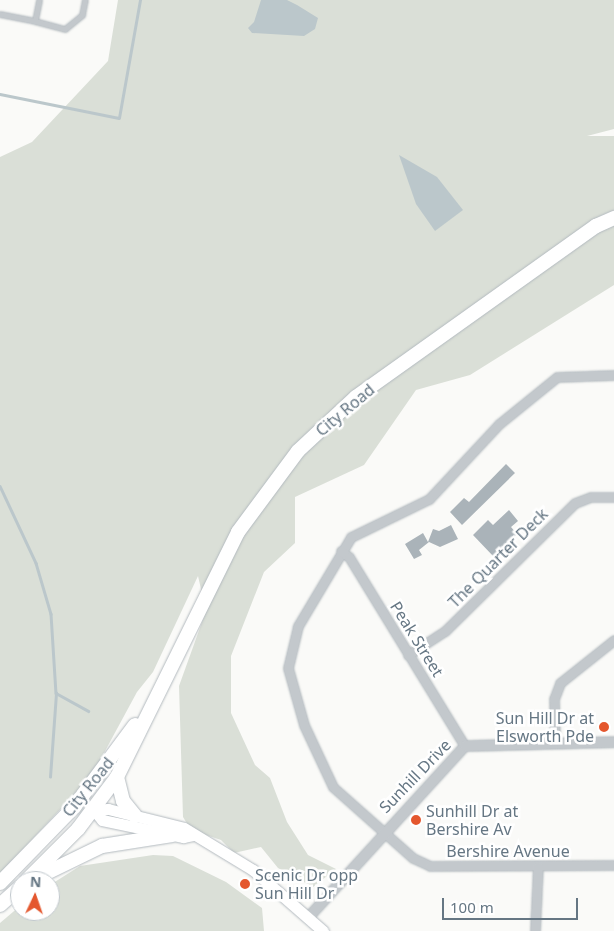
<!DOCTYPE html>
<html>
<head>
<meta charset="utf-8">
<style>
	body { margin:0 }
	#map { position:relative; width:614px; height:931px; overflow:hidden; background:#fafaf8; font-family:"Noto Sans",sans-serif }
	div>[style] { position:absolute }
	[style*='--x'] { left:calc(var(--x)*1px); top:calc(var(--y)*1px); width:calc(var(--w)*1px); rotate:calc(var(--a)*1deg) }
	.green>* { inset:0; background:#dadfd7 }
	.water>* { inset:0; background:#bbc7cb }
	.stream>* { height:2.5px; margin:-1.25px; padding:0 1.25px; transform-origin:1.25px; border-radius:1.25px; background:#bbc7cb }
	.building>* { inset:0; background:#aab3b9 }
	.roads { filter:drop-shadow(0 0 1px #b3babf) drop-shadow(0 0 1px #b3babf) }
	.service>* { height:4.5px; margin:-2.25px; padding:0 2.25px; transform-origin:2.25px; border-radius:2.25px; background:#c3c8cc }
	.minor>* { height:9px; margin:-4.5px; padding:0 4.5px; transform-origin:4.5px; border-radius:4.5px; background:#c3c8cc }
	.tertiary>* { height:10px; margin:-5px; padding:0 5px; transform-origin:5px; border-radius:5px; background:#c3c8cc }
	.secondary>* { height:11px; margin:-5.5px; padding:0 5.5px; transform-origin:5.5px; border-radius:5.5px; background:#fff }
	.trunk>* { height:14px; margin:-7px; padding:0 7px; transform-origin:7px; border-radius:7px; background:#fff }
	.dots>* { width:14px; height:14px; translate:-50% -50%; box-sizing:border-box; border:2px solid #fff; border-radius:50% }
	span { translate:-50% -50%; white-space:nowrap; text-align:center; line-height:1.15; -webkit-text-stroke:5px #fff; paint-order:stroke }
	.street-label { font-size:16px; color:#657683 }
	.poi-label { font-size:16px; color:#657683 }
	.right { translate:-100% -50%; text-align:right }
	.left { translate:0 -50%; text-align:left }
	.north { position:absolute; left:10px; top:871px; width:50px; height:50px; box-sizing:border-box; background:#fff; border:1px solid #c1c8cd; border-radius:50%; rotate:3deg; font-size:14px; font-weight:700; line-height:20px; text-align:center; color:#657683 }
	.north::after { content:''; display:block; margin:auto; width:18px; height:22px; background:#e4572e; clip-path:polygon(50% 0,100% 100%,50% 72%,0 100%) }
	.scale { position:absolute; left:442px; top:898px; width:136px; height:22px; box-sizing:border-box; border:2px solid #657683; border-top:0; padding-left:6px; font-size:15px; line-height:18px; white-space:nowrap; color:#657683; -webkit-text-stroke:4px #fff; paint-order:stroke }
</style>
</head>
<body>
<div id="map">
	<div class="green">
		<i style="clip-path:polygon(118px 0,614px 0,614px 129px,587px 136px,614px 136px,614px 285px,470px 375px,416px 390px,364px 465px,295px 497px,295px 543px,264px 572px,231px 656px,231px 713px,255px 765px,270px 778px,287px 822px,308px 855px,336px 869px,313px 887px,278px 868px,261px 847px,234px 853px,221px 840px,191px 830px,183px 817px,179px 686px,206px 611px,198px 576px,153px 672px,137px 692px,91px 777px,0 873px,0 157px,32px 142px,108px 61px)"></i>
		<i style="clip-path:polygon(153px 855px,173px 856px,226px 882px,262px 908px,264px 931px,0 931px,0 923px,20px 906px,20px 911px,50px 911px,50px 885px,80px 866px)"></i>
	</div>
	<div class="water">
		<i style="clip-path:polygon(261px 0,287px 0,297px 5px,318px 18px,315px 29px,304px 36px,252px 33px,248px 28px,254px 22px)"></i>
		<i style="clip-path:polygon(399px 155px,437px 177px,463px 210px,435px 231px,416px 204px)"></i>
	</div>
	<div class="stream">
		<i style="--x:0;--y:94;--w:121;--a:11.4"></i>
		<i style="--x:119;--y:118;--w:120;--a:-79.9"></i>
		<i style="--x:0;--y:486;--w:85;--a:64.9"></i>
		<i style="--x:36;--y:563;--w:53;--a:73.6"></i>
		<i style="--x:51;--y:614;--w:79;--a:86.4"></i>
		<i style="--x:56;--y:693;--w:37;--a:29"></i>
		<i style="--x:50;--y:777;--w:84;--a:-85.9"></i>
	</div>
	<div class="building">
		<i style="clip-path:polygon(506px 464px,515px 473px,462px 525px,450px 512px,464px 498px,469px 502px)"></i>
		<i style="clip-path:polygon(509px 510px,518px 521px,511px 527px,517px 534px,493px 556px,473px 535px,488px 520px,493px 525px)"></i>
		<i style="clip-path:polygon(451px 525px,458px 539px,440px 547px,429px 542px,419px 550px,422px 555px,414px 559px,405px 544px,423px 533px,428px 542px,433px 529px,439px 531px)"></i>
	</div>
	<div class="roads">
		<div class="service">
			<i style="--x:0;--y:14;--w:36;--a:11"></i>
			<i style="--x:35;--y:21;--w:21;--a:-79"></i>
			<i style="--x:35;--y:21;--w:31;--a:15"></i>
			<i style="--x:65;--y:29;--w:22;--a:-39"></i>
			<i style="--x:82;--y:15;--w:15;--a:-79"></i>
		</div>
		<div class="minor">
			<i style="--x:614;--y:375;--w:57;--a:178"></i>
			<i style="--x:557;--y:377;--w:75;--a:141"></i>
			<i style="--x:499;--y:424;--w:103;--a:133"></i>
			<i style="--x:429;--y:499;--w:87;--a:154"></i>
			<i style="--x:351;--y:537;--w:104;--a:120.8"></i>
			<i style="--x:298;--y:626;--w:43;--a:103.4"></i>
			<i style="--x:288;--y:668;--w:59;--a:74.3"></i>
			<i style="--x:304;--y:725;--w:68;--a:64.9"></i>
			<i style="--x:333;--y:787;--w:107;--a:41.6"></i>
			<i style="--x:413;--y:858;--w:19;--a:25"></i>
			<i style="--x:430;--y:866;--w:184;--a:-0.3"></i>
			<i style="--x:341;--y:551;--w:10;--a:37"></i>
			<i style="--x:349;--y:557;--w:222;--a:58.5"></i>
			<i style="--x:408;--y:655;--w:44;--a:-33"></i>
			<i style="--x:445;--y:631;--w:182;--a:-44.6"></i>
			<i style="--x:575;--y:503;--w:17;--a:-21"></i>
			<i style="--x:591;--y:497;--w:23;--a:0"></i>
			<i style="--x:555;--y:742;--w:43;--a:-91.3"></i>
			<i style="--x:554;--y:699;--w:17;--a:-69"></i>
			<i style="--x:560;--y:683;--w:69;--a:-38.5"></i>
			<i style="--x:535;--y:931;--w:65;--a:-87.4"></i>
		</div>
		<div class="tertiary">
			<i style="--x:308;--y:918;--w:233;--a:-47.6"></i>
			<i style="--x:465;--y:746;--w:149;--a:-1.5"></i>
		</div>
		<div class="secondary">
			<i style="--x:94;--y:810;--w:14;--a:-4"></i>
			<i style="--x:108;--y:809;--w:78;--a:14"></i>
			<i style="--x:184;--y:828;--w:81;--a:31.3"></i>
			<i style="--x:253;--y:870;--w:93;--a:41.1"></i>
			<i style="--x:94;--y:810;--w:13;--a:51"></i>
			<i style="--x:102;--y:820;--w:83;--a:11.9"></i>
			<i style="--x:183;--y:837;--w:10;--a:-11"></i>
		</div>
		<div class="trunk">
			<i style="--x:117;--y:777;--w:25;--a:76"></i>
			<i style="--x:123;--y:801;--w:19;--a:51"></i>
			<i style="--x:34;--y:879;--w:76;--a:-25.9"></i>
			<i style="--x:102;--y:846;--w:71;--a:-8.9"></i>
			<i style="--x:26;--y:881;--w:74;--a:-45"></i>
			<i style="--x:78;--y:829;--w:65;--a:-53.1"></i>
			<i style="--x:117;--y:777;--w:273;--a:-63.7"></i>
			<i style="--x:238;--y:532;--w:101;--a:-53.5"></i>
			<i style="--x:298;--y:451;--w:79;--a:-43"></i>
			<i style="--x:356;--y:397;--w:295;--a:-35.5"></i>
			<i style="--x:596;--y:226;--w:20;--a:-24"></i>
			<i style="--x:0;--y:883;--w:106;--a:-45.8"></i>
			<i style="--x:74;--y:807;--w:102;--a:-53.4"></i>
			<i style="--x:0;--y:905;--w:27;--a:-42"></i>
		</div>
	</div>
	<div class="dots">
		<i style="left:604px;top:727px;background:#e4572e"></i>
		<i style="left:416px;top:820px;background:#e4572e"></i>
		<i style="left:245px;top:884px;background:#e4572e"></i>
	</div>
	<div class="street-label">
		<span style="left:345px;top:410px;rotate:-40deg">City Road</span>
		<span style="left:498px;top:558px;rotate:-45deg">The Quarter Deck</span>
		<span style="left:417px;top:639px;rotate:58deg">Peak Street</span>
		<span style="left:415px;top:776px;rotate:-46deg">Sunhill Drive</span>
		<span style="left:88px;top:787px;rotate:-51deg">City Road</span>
		<span style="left:508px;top:851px">Bershire Avenue</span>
	</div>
	<div class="poi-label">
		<span class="right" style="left:594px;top:727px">Sun Hill Dr at<br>Elsworth Pde</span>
		<span class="left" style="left:426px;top:820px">Sunhill Dr at<br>Bershire Av</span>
		<span class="left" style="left:255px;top:884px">Scenic Dr opp<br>Sun Hill Dr</span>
	</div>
	<div class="north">N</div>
	<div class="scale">100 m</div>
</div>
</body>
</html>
